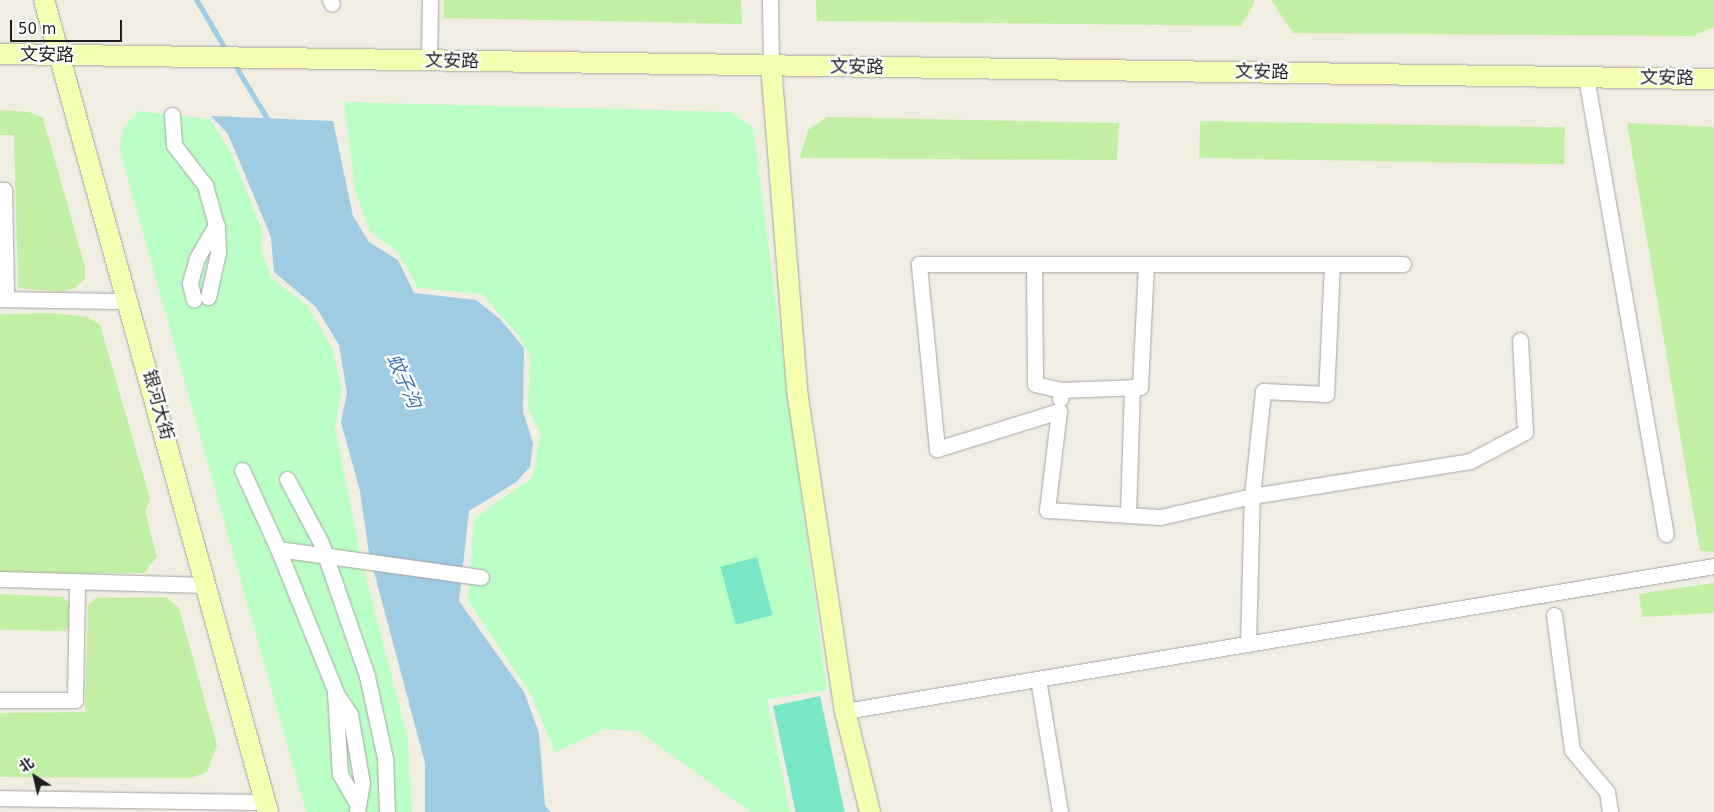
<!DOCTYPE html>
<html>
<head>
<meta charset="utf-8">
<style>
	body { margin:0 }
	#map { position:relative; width:1714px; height:812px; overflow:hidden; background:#f0ede3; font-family:"DejaVu Sans","Noto Sans SC",sans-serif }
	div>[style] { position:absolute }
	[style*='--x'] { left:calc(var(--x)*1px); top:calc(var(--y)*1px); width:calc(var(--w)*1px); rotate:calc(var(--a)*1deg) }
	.grass>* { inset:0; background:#c2efa3; transform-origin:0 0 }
	.park>* { inset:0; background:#bbffc7 }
	.pitch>* { inset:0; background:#79e7c6; transform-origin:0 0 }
	.water>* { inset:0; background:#9fcce2 }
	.stream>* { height:4.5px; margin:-2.25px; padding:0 2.25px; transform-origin:2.25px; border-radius:2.25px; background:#9fcce2 }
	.roads { filter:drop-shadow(0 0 1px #a5a5a5) drop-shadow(0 0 1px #a5a5a5) }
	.street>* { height:15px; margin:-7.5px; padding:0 7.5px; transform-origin:7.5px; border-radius:7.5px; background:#fff }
	.secondary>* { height:20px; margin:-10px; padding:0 10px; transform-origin:10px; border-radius:10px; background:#f4ffb1 }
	span { translate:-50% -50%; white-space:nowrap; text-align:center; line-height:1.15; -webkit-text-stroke:4.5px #fff; paint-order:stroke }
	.street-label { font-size:18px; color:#1e1e1e }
	.water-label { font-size:19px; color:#4171b7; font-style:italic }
	.north { position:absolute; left:10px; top:752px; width:50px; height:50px; -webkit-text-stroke:4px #fff; paint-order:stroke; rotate:325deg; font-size:14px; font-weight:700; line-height:20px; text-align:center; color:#1e1e1e }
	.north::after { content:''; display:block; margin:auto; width:18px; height:22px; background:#1e1e1e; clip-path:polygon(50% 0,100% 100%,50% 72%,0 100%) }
	.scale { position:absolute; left:10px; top:20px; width:112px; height:22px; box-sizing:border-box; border:2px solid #1e1e1e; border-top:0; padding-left:6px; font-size:15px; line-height:18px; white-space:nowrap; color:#1e1e1e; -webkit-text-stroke:4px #fff; paint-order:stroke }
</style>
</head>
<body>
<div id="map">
	<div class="grass">
		<i style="clip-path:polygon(444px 0,741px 0,742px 24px,444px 18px)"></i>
		<i style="clip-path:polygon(816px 0,1254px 0,1254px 3px,1241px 26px,817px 21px)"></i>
		<i style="clip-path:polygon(1271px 0,1714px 0,1714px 27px,1693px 36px,1293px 33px)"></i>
		<i style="clip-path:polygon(0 110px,29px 112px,43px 118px,85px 267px,85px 279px,75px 288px,62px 292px,18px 288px,14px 135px,0 135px)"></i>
		<i style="clip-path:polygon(827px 117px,1119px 123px,1117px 160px,800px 158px,808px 130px)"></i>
		<i style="left:1200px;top:121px;width:365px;height:37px;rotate:1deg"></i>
		<i style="clip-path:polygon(1627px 123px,1714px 127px,1714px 552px,1700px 551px)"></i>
		<i style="clip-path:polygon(52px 313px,88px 317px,100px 325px,150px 499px,145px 511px,157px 557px,144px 573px,0 573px,0 314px)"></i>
		<i style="clip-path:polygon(1714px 583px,1714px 613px,1642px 617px,1639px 594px)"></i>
		<i style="clip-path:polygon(0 594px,63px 597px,69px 603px,69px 626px,65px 631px,0 630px)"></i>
		<i style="clip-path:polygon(166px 597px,179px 608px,217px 745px,207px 772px,191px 778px,0 777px,0 713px,85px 712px,88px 605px,96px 598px)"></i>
	</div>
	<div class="park">
		<i style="clip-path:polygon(344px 102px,731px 112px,753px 127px,827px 690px,767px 699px,790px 812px,751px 812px,638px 731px,604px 729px,555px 752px,532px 696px,468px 601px,474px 519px,533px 477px,540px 433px,528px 408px,530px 355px,519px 336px,482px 294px,418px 288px,397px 251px,370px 232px,355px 191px)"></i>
		<i style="clip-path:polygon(138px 111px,210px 119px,230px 151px,262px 230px,261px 249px,272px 279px,308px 306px,332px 348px,342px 389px,335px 427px,361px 557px,408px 740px,412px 812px,306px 812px,119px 148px,124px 127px)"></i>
	</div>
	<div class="pitch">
		<i style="left:757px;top:557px;width:60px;height:38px;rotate:75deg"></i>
		<i style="left:820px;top:696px;width:119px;height:48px;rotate:78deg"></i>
	</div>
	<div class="water">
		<i style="clip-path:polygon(211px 116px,333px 121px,353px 216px,369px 242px,398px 260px,414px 293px,476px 300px,500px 319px,524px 348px,523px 412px,533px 443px,530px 467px,516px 482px,469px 511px,459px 601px,524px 692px,539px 733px,545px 806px,551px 812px,425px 812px,425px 763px,369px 553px,360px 491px,341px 422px,347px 393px,339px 345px,316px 307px,274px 272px,271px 237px,228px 134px)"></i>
	</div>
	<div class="stream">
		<i style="--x:197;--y:0;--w:61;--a:59.7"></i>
		<i style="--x:234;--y:63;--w:68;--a:58.9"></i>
	</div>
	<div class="roads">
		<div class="street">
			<i style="--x:330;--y:0;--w:4;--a:63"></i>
			<i style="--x:770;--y:0;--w:65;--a:89.1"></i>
			<i style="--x:429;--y:61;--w:61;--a:-89.1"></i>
			<i style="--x:1586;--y:77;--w:464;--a:80.1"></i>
			<i style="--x:172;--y:115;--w:30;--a:86"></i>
			<i style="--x:174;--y:145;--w:51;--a:52.2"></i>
			<i style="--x:205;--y:185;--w:41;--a:74.6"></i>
			<i style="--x:216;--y:225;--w:38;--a:120"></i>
			<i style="--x:197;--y:258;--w:26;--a:106"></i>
			<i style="--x:190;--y:283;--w:17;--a:77"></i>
			<i style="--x:0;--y:190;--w:4;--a:0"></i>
			<i style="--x:4;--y:190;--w:109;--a:88.9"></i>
			<i style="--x:1034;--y:264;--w:120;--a:89.5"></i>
			<i style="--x:1035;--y:384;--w:27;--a:13"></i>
			<i style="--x:1061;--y:390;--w:9;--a:96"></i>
			<i style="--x:1332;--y:264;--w:130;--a:92.6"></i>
			<i style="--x:1326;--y:394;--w:63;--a:-177.3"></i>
			<i style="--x:1263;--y:391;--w:106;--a:96"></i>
			<i style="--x:1252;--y:496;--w:94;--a:167.1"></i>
			<i style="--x:1160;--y:517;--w:113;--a:-176.5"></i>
			<i style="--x:1047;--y:510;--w:100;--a:-83.1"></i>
			<i style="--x:1059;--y:411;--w:128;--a:162.7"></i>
			<i style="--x:937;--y:449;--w:186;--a:-95.6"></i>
			<i style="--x:919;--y:264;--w:484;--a:0"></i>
			<i style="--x:208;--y:297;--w:45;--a:-77.2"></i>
			<i style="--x:218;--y:253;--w:28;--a:-92"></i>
			<i style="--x:0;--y:299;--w:129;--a:0.9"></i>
			<i style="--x:1061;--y:390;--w:79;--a:-2.2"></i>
			<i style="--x:1140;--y:387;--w:123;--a:-87.2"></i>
			<i style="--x:242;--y:470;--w:87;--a:65.5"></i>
			<i style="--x:278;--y:549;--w:205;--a:7.9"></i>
			<i style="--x:287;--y:479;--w:72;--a:62"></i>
			<i style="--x:321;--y:543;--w:141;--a:70.9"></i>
			<i style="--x:367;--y:676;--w:84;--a:77.6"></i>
			<i style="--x:385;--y:758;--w:54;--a:87.9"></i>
			<i style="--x:1128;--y:515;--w:128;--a:-88.2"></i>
			<i style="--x:278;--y:549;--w:157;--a:68"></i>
			<i style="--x:337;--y:695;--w:23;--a:56"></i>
			<i style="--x:350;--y:714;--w:70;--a:80.1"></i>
			<i style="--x:362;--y:783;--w:29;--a:100"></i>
			<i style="--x:0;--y:579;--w:207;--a:1.7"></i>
			<i style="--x:1554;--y:615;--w:136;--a:82.4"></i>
			<i style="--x:1572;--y:750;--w:55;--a:50.2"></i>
			<i style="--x:1607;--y:792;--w:20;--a:81"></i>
			<i style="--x:1248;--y:644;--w:148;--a:-88.5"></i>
			<i style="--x:1252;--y:496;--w:221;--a:-9.1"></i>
			<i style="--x:1470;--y:461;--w:62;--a:-27.8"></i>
			<i style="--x:1525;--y:432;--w:92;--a:-93.1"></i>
			<i style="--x:1038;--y:679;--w:135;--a:80.6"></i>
			<i style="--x:335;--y:693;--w:81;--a:86.5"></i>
			<i style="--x:340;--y:774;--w:34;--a:60"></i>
			<i style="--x:0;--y:700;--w:75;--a:0"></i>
			<i style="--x:75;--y:700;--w:119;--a:-89"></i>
			<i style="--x:845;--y:711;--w:881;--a:-9.47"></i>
			<i style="--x:0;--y:798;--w:266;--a:0.9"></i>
		</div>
		<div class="secondary">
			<i style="--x:44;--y:0;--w:842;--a:74.58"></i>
			<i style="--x:0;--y:54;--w:1714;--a:0.84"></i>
			<i style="--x:771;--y:65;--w:327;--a:85.4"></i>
			<i style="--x:797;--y:391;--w:324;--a:81.5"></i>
			<i style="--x:845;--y:711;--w:104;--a:76.1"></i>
		</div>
	</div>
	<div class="street-label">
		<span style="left:47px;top:55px;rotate:1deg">文安路</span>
		<span style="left:452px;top:61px;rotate:1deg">文安路</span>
		<span style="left:857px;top:67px;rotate:1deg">文安路</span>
		<span style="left:1262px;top:72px;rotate:1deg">文安路</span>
		<span style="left:1667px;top:78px;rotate:1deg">文安路</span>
		<span style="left:158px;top:405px;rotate:75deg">银河大街</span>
	</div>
	<div class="water-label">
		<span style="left:404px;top:381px;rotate:66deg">蚊子沟</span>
	</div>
	<div class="north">北</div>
	<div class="scale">50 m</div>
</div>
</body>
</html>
